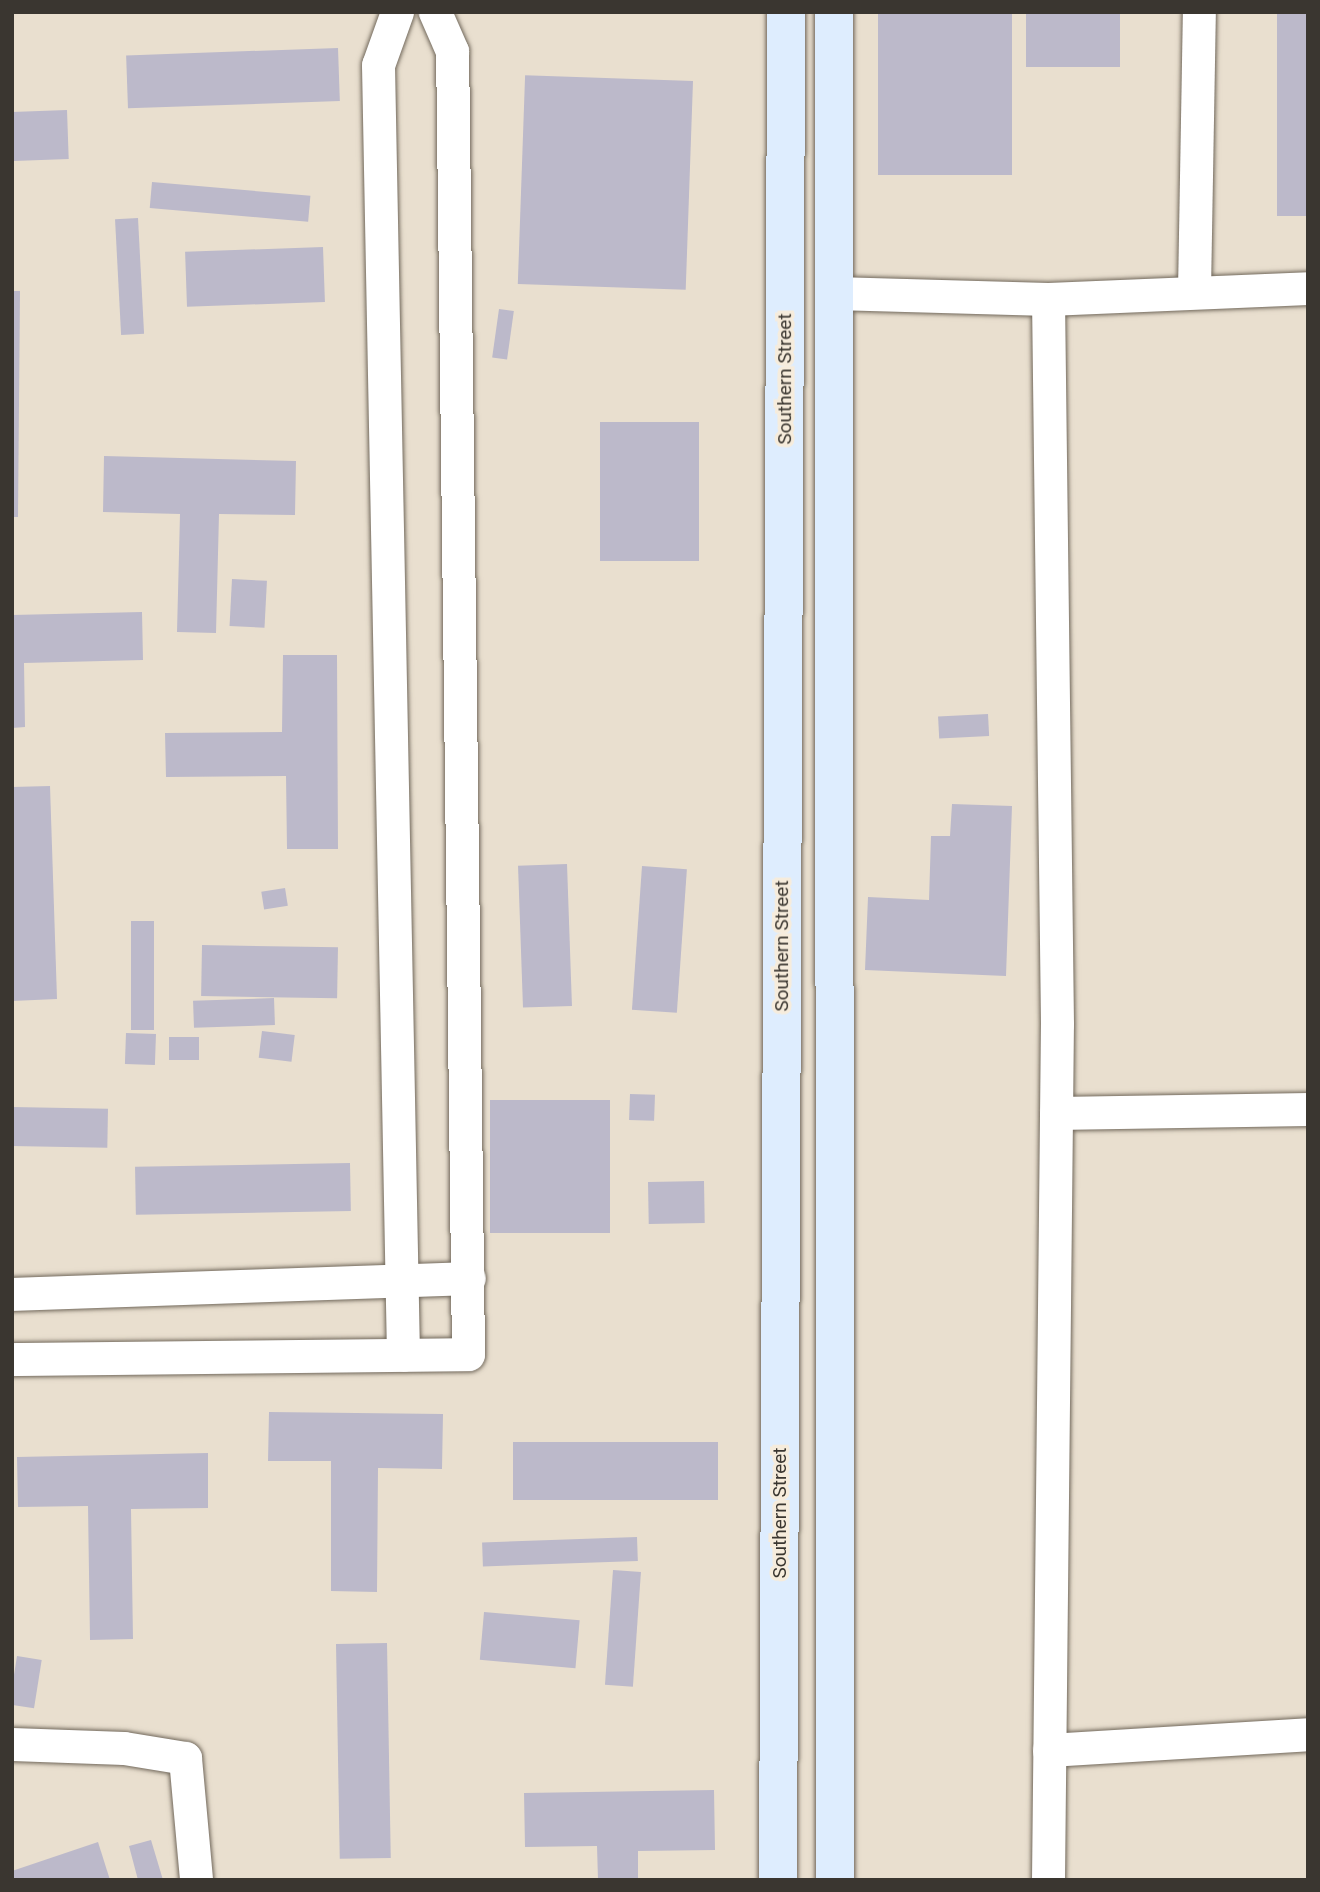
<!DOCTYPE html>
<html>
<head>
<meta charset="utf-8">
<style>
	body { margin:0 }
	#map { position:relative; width:1320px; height:1892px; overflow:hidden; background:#e9dfcf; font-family:Roboto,sans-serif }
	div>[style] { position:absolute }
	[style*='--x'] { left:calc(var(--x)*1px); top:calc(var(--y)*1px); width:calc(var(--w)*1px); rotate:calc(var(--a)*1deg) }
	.building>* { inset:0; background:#bcb9ca; transform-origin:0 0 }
	.roads { filter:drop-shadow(0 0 2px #72695c) drop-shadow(0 0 2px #72695c) }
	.minor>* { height:33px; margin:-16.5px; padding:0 16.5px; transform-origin:16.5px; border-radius:16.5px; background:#fff }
	.secondary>* { height:38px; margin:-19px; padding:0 19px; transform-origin:19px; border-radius:19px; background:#deedfe }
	span { translate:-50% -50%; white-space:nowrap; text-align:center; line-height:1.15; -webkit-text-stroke:7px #f6ecdc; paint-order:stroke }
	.street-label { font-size:19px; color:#3a3630 }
	.frame { position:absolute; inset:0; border:14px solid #3a3630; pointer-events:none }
</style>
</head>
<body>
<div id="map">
	<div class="building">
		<i style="left:878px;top:12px;width:134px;height:163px"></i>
		<i style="left:1026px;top:12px;width:94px;height:55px"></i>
		<i style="left:1277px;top:12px;width:31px;height:204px"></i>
		<i style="left:338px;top:48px;width:53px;height:212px;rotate:88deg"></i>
		<i style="left:693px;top:81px;width:209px;height:168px;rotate:92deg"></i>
		<i style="left:67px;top:110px;width:49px;height:55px;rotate:88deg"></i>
		<i style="left:152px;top:182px;width:159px;height:26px;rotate:5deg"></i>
		<i style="left:138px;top:218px;width:116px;height:23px;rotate:87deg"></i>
		<i style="left:323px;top:247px;width:55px;height:138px;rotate:88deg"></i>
		<i style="clip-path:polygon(12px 291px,20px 291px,18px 517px,12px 517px)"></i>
		<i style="left:499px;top:309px;width:15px;height:49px;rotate:8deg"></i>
		<i style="left:600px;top:422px;width:99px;height:139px"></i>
		<i style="clip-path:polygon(104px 456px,296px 461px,295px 515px,219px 514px,216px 633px,177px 632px,180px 514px,103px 512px)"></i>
		<i style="left:232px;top:579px;width:35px;height:47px;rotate:3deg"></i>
		<i style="clip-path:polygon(142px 612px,143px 660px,24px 663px,25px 727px,12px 728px,12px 615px)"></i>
		<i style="clip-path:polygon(283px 655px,337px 655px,338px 849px,287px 849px,286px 776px,166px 777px,165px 733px,282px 732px)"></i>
		<i style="left:988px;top:714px;width:22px;height:50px;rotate:87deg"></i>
		<i style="clip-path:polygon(50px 786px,57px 999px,12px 1001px,12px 787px)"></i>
		<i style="clip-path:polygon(952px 804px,1012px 806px,1006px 976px,865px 970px,868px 897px,929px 900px,931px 836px,950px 836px)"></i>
		<i style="left:567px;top:864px;width:142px;height:49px;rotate:88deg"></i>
		<i style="left:642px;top:866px;width:45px;height:144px;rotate:4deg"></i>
		<i style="left:285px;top:888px;width:18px;height:24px;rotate:81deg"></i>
		<i style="left:131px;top:921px;width:23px;height:109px"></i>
		<i style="left:202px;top:945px;width:136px;height:51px;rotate:1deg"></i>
		<i style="left:274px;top:998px;width:27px;height:81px;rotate:88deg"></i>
		<i style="left:262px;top:1031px;width:33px;height:27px;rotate:7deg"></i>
		<i style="left:126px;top:1033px;width:30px;height:31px;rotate:2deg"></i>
		<i style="left:169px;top:1037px;width:30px;height:23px"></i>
		<i style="left:630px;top:1094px;width:25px;height:26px;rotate:2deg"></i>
		<i style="left:610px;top:1100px;width:133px;height:120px;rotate:90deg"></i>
		<i style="left:12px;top:1107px;width:96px;height:39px;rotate:1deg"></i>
		<i style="left:350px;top:1163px;width:48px;height:215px;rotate:89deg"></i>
		<i style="left:704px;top:1181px;width:42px;height:56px;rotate:89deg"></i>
		<i style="clip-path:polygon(269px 1412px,443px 1414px,442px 1469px,378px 1468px,377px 1592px,331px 1591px,331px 1461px,268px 1461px)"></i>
		<i style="left:513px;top:1442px;width:205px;height:58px"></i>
		<i style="clip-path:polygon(208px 1453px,208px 1508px,131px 1509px,133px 1639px,90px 1640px,88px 1506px,18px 1507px,17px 1457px)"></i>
		<i style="left:637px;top:1537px;width:24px;height:155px;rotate:88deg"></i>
		<i style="left:613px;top:1570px;width:28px;height:115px;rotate:4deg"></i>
		<i style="left:484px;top:1612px;width:96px;height:48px;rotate:5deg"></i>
		<i style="left:387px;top:1643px;width:215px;height:51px;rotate:89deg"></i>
		<i style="left:17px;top:1656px;width:25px;height:49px;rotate:9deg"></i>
		<i style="clip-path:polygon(714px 1790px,715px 1850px,638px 1851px,638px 1880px,598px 1880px,597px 1846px,525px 1847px,524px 1793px)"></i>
		<i style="clip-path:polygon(151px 1840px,163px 1880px,138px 1880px,129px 1846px)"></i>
		<i style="clip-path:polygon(98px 1842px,110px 1880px,12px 1880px,12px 1871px)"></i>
	</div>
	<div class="roads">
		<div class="minor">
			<i style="--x:397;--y:12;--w:56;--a:109.7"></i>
			<i style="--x:378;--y:65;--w:1290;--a:88.89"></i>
			<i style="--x:1194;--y:291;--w:279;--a:-89"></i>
			<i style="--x:834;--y:293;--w:214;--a:1.6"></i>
			<i style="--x:1048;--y:299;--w:260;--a:-2.4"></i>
			<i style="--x:1056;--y:1113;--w:252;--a:-0.9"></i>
			<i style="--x:12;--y:1294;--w:457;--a:-2"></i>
			<i style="--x:12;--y:1359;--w:456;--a:-0.6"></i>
			<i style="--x:468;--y:1354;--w:1303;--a:-90.7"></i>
			<i style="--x:452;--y:51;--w:43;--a:-113.6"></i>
			<i style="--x:12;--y:1744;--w:112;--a:2"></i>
			<i style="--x:124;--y:1748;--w:62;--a:9.3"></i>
			<i style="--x:185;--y:1758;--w:122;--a:84.8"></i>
			<i style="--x:1049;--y:1750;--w:259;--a:-3.5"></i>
			<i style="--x:1048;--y:1880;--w:856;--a:-89.4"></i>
			<i style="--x:1057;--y:1024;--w:725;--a:-90.71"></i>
		</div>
		<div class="secondary">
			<i style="--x:834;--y:12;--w:1868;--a:89.97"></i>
			<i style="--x:778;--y:1880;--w:1868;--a:-89.75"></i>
		</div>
	</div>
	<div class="street-label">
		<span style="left:785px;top:379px;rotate:-90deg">Southern Street</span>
		<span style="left:782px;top:946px;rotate:-90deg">Southern Street</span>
		<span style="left:780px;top:1513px;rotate:-90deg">Southern Street</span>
	</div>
	<div class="frame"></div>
</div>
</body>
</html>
